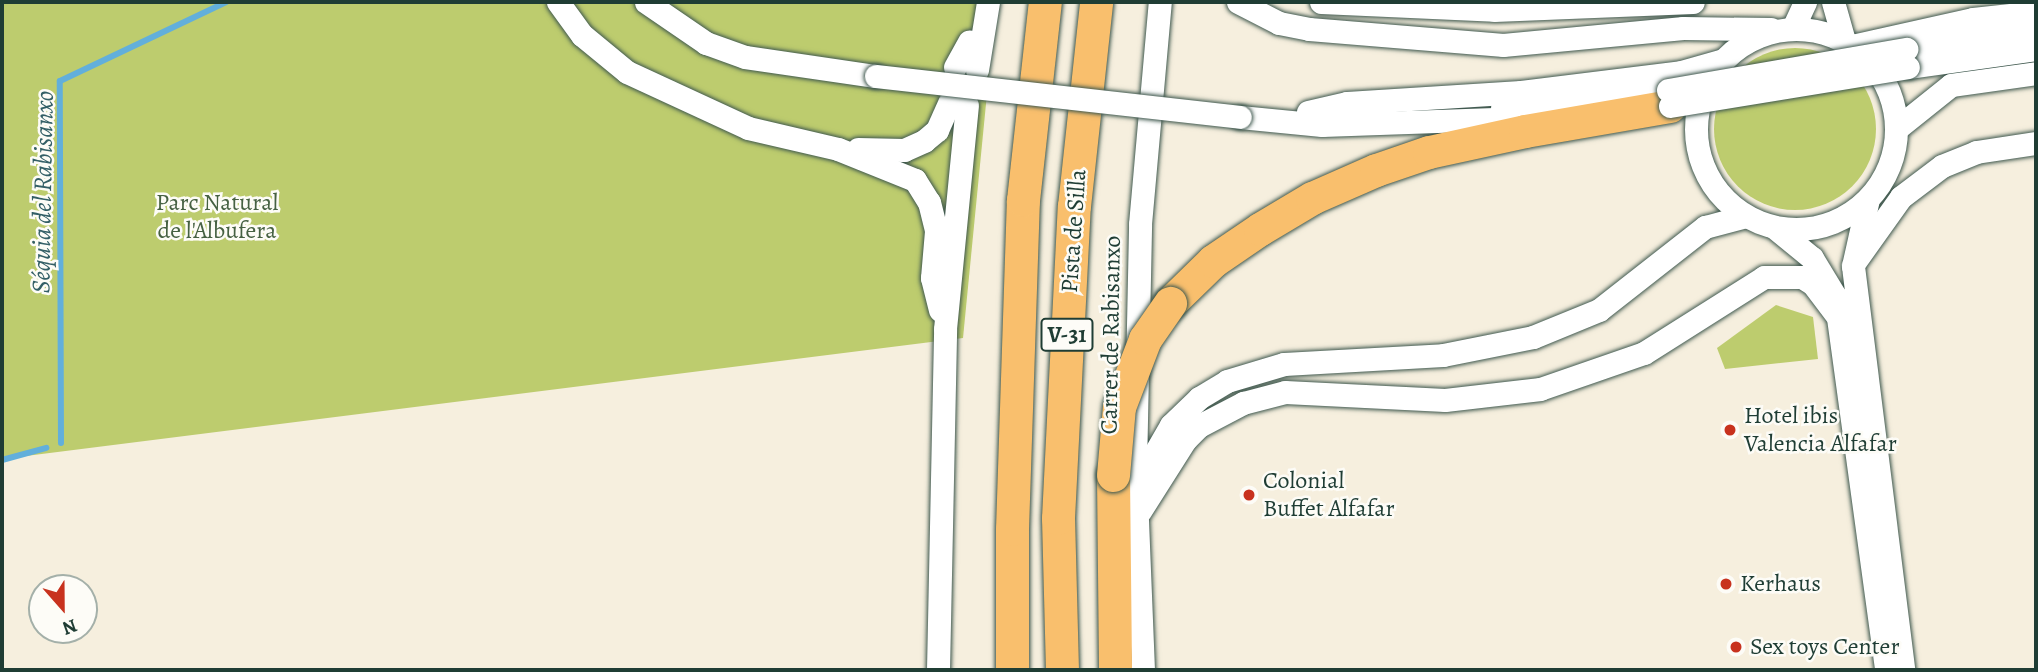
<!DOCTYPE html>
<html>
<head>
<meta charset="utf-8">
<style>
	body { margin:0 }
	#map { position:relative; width:2038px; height:672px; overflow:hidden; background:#f6efde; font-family:Alegreya,serif }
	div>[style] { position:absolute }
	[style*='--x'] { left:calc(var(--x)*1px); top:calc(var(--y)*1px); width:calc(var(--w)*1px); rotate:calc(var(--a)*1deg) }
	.green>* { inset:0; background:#bdcc6e }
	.round { border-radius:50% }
	.stream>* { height:6px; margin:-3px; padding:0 3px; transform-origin:3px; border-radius:3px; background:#62afdb }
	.roads { filter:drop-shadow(0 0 2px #3f584e) drop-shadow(0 0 2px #3f584e) }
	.minor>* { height:23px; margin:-11.5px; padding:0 11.5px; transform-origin:11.5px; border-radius:11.5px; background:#fff }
	.minor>.ring { margin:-11.5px; padding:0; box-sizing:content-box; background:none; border:23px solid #fff; border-radius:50% }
	.highway>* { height:33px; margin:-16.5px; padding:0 16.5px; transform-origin:16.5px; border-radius:16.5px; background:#f9bf6d }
	.bridges { filter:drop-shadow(0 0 2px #3f584e) drop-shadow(0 0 2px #3f584e) }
	.minor-bridge>* { height:23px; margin:-11.5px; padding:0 11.5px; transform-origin:11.5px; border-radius:11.5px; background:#fff }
	.highway-bridge>* { height:33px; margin:-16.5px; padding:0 16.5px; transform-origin:16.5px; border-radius:16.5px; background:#f9bf6d }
	.dots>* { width:19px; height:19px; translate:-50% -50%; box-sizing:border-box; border:4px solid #fdfcf7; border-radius:50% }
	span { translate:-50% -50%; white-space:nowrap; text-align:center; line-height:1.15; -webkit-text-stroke:5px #fdfcf7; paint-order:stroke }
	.shield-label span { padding:2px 5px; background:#fdfcf7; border:2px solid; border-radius:5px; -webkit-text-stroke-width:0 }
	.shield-label { font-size:23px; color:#1f3d34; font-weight:700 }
	.park-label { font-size:24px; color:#466142 }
	.street-label { font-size:24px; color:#1f3d34 }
	.poi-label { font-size:24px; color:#1f3d34 }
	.left { translate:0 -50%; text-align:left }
	.water-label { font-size:26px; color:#335f66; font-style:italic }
	.frame { position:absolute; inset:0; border:4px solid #1f3d34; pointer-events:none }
	.north { position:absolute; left:28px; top:574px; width:70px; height:70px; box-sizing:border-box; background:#fdfcf7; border:2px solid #a4b0a9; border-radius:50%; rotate:159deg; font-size:19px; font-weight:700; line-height:28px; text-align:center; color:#1f3d34 }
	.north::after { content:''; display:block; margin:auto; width:24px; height:32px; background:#c8321e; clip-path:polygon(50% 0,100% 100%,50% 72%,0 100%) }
</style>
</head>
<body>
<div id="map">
	<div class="green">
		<i style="clip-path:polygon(2px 2px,996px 2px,963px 338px,2px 459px)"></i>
		<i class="round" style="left:1714px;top:48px;width:162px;height:162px"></i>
		<i style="clip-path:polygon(1776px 305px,1813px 317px,1818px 359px,1725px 369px,1717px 348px)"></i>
	</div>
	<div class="stream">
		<i style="--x:61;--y:443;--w:362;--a:-90.2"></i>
		<i style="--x:60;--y:81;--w:184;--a:-25.4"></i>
		<i style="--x:2;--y:460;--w:46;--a:-15.3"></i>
	</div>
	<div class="roads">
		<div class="minor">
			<i style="--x:558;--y:2;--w:41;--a:54"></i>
			<i style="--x:582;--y:35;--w:58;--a:39.4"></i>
			<i style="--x:627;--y:72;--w:133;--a:24.8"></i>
			<i style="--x:748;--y:128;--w:92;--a:13.1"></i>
			<i style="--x:838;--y:149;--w:83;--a:21.9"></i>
			<i style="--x:915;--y:180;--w:26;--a:58"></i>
			<i style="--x:929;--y:202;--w:30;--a:76"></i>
			<i style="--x:936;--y:231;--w:47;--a:94.9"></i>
			<i style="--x:932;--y:278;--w:33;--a:76"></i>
			<i style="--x:646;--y:2;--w:73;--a:34.3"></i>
			<i style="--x:706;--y:43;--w:41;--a:19.7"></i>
			<i style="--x:745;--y:57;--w:132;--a:8.3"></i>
			<i style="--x:1238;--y:2;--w:46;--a:27.1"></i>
			<i style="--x:1279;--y:23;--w:31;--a:11"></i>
			<i style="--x:1309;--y:29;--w:195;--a:4.7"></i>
			<i style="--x:1503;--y:45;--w:181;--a:-5.4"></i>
			<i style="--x:1683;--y:28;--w:88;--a:0.7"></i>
			<i style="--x:1321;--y:2;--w:173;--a:2.6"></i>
			<i style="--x:1494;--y:10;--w:199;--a:-2.3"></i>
			<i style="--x:1833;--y:2;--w:41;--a:74.2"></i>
			<i style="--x:1793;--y:28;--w:29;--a:-65"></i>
			<i class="ring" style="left:1696px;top:29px;width:177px;height:177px"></i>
			<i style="--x:1852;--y:46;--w:124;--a:-12.6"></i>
			<i style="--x:1973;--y:19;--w:63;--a:-6.3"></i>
			<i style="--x:1906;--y:49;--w:131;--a:-8.3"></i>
			<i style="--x:955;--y:67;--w:29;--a:-61"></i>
			<i style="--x:1908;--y:67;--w:129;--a:-8"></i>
			<i style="--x:977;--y:70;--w:69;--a:-80.8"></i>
			<i style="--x:1502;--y:108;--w:167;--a:-6.2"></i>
			<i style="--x:1308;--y:112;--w:40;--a:-13"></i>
			<i style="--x:1347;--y:103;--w:174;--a:-3.6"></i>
			<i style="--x:1521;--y:92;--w:161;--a:-7.1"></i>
			<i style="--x:1681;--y:72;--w:44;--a:-15.9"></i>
			<i style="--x:1240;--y:117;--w:82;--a:5.6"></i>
			<i style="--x:1322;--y:125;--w:201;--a:-2"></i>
			<i style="--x:1896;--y:129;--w:70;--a:-38.7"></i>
			<i style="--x:1951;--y:85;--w:86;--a:-8"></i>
			<i style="--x:858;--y:149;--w:46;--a:1.2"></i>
			<i style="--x:904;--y:150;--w:22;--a:-24"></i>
			<i style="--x:924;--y:141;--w:17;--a:-40"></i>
			<i style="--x:937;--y:130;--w:30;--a:-66"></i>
			<i style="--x:1868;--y:199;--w:69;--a:102.6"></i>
			<i style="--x:1853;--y:266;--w:407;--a:82.9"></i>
			<i style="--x:1774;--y:227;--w:49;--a:39.2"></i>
			<i style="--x:1812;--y:258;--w:44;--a:58.8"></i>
			<i style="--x:1835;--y:296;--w:377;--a:82.2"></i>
			<i style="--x:1856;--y:260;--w:77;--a:-54.5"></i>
			<i style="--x:1901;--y:197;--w:51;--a:-37.1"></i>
			<i style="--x:1942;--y:166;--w:37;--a:-22"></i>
			<i style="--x:1976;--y:152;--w:61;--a:-8.5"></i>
			<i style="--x:1148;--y:477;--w:19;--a:-78"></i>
			<i style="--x:1152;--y:458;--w:38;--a:-60"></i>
			<i style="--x:1171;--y:425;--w:39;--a:-44"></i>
			<i style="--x:1199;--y:398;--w:33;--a:-31"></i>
			<i style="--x:1227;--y:381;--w:59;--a:-16.6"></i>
			<i style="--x:1284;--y:364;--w:159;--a:-3.2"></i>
			<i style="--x:1443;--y:355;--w:92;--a:-11.3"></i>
			<i style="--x:1533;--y:337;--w:71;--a:-22.2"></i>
			<i style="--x:1599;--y:310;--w:135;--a:-38.1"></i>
			<i style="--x:1705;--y:227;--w:42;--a:-15"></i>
			<i style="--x:1140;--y:511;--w:84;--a:-57.6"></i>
			<i style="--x:1185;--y:440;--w:20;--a:-45"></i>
			<i style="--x:1199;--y:426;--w:50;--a:-27.6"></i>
			<i style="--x:1243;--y:403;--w:43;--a:-14.7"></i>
			<i style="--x:1285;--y:392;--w:160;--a:2.9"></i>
			<i style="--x:1445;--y:400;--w:96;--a:-6.6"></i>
			<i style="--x:1540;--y:389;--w:110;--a:-19.1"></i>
			<i style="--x:1644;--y:353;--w:142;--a:-32.3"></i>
			<i style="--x:1764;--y:277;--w:38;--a:0"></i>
			<i style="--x:1802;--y:277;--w:13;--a:32"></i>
			<i style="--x:1813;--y:284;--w:38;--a:53"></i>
			<i style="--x:938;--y:670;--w:341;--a:-88.8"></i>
			<i style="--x:945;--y:329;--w:225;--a:-84.4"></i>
			<i style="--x:1143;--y:670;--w:202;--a:-92.3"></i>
			<i style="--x:1135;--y:468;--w:244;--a:-88.8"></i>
			<i style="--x:1140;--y:224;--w:223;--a:-84.9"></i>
		</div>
		<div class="highway">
			<i style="--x:1170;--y:303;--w:60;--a:-44.3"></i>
			<i style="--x:1213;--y:261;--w:57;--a:-34.2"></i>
			<i style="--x:1260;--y:229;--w:61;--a:-30.8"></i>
			<i style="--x:1312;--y:198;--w:70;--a:-23.6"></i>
			<i style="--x:1376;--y:170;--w:56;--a:-18.8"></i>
			<i style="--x:1429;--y:152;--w:98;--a:-12.3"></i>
			<i style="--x:1525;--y:131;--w:147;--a:-9.8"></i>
			<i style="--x:1113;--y:475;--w:195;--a:89.4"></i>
			<i style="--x:1012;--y:670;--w:141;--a:-90"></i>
			<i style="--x:1012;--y:529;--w:329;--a:-88.1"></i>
			<i style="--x:1023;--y:200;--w:199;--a:-83.7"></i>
			<i style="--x:1062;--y:670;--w:152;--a:-91.5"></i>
			<i style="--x:1058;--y:518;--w:312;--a:-87.1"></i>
			<i style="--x:1074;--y:206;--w:205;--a:-83.8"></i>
		</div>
	</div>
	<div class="bridges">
		<div class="minor-bridge">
			<i style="--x:876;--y:76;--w:366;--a:6.4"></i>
			<i style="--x:1668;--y:90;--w:242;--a:-9.8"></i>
			<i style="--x:1670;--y:106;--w:241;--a:-9.3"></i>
		</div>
		<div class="highway-bridge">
			<i style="--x:1113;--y:475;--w:68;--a:-85"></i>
			<i style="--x:1119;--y:407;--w:73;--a:-69.1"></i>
			<i style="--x:1145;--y:339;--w:44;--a:-55.2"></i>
		</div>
	</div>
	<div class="dots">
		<i style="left:1730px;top:430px;background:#c8321e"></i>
		<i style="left:1249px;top:495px;background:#c8321e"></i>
		<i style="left:1726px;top:584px;background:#c8321e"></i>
		<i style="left:1736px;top:647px;background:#c8321e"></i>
	</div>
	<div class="shield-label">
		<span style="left:1067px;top:335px">V-31</span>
	</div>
	<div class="park-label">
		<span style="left:217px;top:217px">Parc Natural<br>de l'Albufera</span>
	</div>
	<div class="street-label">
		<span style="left:1074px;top:231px;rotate:-86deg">Pista de Silla</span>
		<span style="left:1111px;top:335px;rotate:-89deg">Carrer de Rabisanxo</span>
	</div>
	<div class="poi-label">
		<span class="left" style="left:1744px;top:430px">Hotel ibis<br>Valencia Alfafar</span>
		<span class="left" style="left:1263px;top:495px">Colonial<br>Buffet Alfafar</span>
		<span class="left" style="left:1740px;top:584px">Kerhaus</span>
		<span class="left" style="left:1750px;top:647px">Sex toys Center</span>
	</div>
	<div class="water-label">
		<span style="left:43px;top:192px;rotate:-89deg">Séquia del Rabisanxo</span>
	</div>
	<div class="frame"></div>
	<div class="north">N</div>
</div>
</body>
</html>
